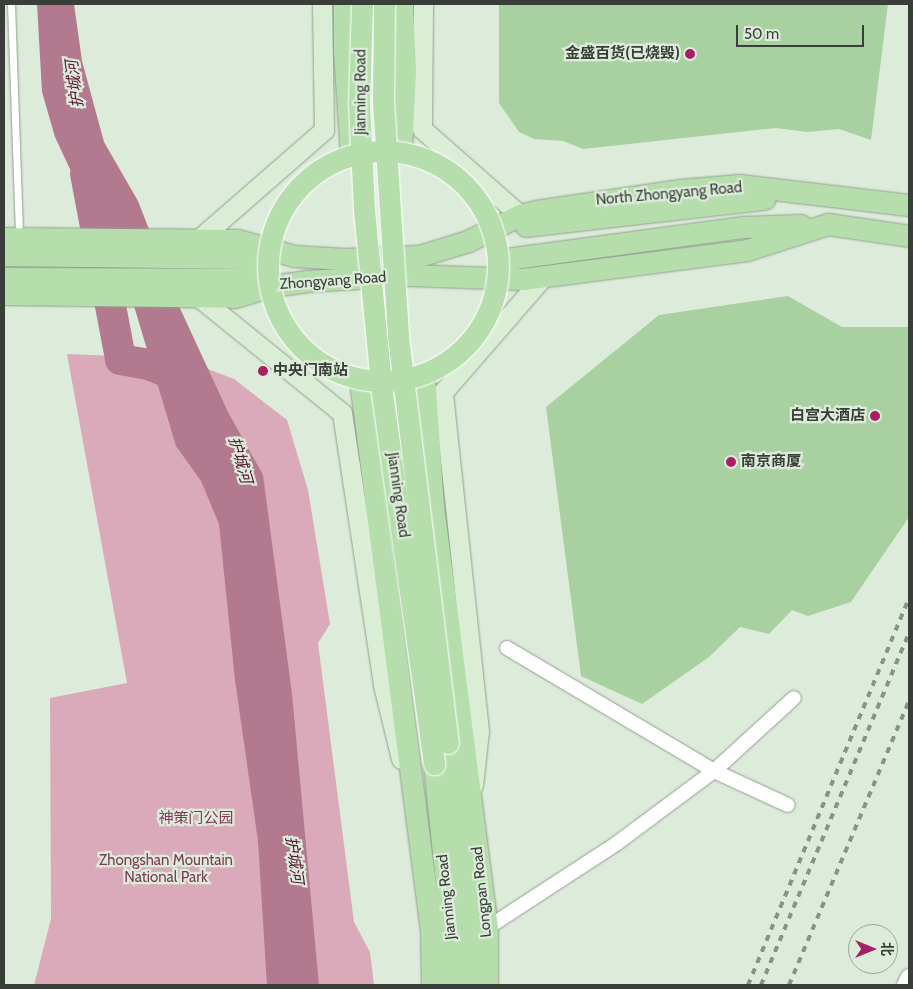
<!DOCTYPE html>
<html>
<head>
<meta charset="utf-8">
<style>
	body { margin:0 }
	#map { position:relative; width:913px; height:989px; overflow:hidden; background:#ddecda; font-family:Cabin,"Noto Sans SC",sans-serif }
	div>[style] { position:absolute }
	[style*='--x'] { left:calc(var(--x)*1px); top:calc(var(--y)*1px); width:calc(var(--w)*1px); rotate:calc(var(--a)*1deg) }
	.green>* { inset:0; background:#daa9ba }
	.water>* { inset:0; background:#b37a8f }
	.river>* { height:31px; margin:-15.5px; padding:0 15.5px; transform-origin:15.5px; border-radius:15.5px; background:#b37a8f }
	.building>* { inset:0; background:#a9d0a1 }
	.roads { filter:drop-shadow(0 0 1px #929f8f) drop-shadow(0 0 1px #929f8f) }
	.service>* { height:7px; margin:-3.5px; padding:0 3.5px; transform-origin:3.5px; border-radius:3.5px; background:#fff }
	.minor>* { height:14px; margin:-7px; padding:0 7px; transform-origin:7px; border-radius:7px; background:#fff }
	.tertiary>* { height:16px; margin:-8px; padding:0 8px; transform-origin:8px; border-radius:8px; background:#fff }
	.secondary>* { height:19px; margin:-9.5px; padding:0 9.5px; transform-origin:9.5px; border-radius:9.5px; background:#daeed6 }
	.primary>* { height:21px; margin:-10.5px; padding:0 10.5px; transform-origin:10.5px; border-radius:10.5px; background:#b5deac }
	.rail>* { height:4px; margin-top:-2px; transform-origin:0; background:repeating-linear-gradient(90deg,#889387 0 6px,transparent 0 12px) }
	.bridges { filter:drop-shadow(0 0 1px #fff) drop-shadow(0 0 1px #fff) }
	.primary-bridge>* { height:21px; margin:-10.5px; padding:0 10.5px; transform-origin:10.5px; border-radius:10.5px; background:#b5deac }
	.primary-bridge>.ring { margin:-10.5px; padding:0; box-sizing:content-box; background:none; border:21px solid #b5deac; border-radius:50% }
	.dots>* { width:14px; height:14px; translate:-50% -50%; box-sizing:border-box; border:2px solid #ddecda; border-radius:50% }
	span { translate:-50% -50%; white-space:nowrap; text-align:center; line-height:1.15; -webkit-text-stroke:4.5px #ddecda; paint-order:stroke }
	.poi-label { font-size:15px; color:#393f38; font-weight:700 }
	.right { translate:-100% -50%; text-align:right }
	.left { translate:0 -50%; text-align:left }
	.street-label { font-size:15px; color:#393f38 }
	.park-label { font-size:15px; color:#813958 }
	.water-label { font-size:16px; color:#581335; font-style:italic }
	.frame { position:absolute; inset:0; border:5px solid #393f38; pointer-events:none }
	.north { position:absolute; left:848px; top:924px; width:50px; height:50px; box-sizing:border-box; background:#ddecda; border:1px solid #9ba799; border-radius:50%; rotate:90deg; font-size:14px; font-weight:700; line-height:20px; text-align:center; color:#393f38 }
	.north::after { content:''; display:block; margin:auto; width:18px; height:22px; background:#a81f65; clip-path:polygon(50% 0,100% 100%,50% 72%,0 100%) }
	.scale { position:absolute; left:736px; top:25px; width:128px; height:22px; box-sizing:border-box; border:2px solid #393f38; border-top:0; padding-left:6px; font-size:15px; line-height:18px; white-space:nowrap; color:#393f38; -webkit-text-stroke:4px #ddecda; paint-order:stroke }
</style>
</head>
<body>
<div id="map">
	<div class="green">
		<i style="clip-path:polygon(124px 349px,135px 357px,165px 358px,200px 366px,234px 379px,287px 420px,308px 490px,330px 624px,318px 643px,354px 922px,370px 952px,374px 985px,34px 985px,51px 919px,50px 698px,127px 683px,67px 354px,115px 356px)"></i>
	</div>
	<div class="water">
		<i style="clip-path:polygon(37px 4px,74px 4px,82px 61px,104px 142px,138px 201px,178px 304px,228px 412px,263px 475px,292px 694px,319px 985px,267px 985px,258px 841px,235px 680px,219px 524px,201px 481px,176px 446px,134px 306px,55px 137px,42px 92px)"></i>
	</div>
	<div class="river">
		<i style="--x:85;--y:173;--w:189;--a:79.3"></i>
		<i style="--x:120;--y:359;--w:28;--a:10"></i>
		<i style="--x:148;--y:364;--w:48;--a:22.2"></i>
	</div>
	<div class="building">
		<i style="clip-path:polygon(499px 4px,888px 4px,871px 140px,839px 129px,807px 132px,776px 128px,583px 149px,563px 141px,534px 139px,519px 132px,499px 103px)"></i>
		<i style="clip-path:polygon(788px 296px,842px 327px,909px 327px,909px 517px,851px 602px,808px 616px,792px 610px,769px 634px,740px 627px,709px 657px,642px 704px,581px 676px,546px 407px,659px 315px)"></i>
	</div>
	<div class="roads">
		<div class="service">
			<i style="--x:11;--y:4;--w:233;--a:88"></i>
		</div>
		<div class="minor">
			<i style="--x:507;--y:648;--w:241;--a:30.7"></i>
			<i style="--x:714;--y:771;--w:81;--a:24.7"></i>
			<i style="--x:487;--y:928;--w:154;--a:-33.1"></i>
			<i style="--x:616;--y:844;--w:122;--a:-36.7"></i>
			<i style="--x:714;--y:771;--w:108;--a:-42.4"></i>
		</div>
		<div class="tertiary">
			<i style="--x:905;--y:985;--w:9;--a:-63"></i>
		</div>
		<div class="secondary">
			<i style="--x:423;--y:4;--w:125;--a:90.5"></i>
			<i style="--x:422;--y:129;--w:130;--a:41.3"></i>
			<i style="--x:199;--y:239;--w:166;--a:-41.1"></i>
			<i style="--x:324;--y:130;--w:126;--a:-90.9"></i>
			<i style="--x:200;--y:298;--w:183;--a:39"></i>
			<i style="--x:342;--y:413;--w:275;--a:81.4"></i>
			<i style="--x:383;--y:685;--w:76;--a:76.3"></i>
			<i style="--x:473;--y:785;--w:54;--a:-83.7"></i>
			<i style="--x:479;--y:731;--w:341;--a:-96.1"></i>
			<i style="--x:443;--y:392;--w:152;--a:-49"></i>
		</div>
		<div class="primary">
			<i style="--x:344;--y:4;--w:46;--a:90"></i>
			<i style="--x:344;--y:50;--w:105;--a:86.2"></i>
			<i style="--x:401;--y:152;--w:81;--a:-87.2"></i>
			<i style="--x:405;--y:71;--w:67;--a:-92.6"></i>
			<i style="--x:526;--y:226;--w:240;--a:-6.5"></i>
			<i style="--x:4;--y:238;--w:234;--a:0.5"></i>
			<i style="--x:238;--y:240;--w:58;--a:15.9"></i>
			<i style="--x:294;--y:256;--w:51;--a:3.4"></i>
			<i style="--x:345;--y:259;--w:74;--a:-2.3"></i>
			<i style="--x:419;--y:256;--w:51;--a:-17"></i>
			<i style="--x:468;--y:241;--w:58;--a:-26.6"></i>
			<i style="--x:520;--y:215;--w:16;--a:-14"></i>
			<i style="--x:536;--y:211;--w:146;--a:-8.3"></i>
			<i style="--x:680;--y:190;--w:59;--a:-4.8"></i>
			<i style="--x:739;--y:185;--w:171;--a:6.7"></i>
			<i style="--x:4;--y:255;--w:264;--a:0.7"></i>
			<i style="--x:499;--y:260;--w:247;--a:-7.7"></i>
			<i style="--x:744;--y:227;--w:57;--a:-2"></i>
			<i style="--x:4;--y:278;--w:264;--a:0.2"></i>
			<i style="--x:4;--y:294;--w:231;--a:0.7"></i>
			<i style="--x:235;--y:297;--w:39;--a:-17"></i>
			<i style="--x:272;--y:286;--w:34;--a:-8"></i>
			<i style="--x:306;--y:281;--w:103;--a:-3.3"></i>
			<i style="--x:409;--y:275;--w:113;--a:2"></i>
			<i style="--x:522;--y:279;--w:227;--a:-7.3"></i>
			<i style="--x:747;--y:250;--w:85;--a:-17.8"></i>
			<i style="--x:828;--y:224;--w:82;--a:8.4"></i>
			<i style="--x:424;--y:375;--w:131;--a:86.1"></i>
			<i style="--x:433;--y:506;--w:425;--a:82.7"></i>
			<i style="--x:487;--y:928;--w:57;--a:90"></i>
			<i style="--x:360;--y:381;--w:555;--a:82.64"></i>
			<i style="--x:431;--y:931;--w:54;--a:88.9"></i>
			<i style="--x:448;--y:743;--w:189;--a:82.7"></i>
			<i style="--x:472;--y:930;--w:55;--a:90"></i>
			<i style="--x:434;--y:764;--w:179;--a:84.2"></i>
			<i style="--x:452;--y:942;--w:43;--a:91.3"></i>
		</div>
	</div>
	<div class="rail">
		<i style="--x:748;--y:985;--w:418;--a:-67.4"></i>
		<i style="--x:761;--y:985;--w:382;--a:-67.2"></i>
		<i style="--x:789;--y:985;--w:308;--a:-67.1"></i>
	</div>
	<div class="bridges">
		<div class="primary-bridge">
			<i style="--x:362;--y:4;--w:99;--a:91.7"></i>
			<i style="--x:359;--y:103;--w:107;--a:87.3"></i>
			<i style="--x:364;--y:210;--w:184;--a:84.4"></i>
			<i style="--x:382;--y:393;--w:375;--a:82"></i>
			<i style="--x:384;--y:4;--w:98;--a:90.6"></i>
			<i style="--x:383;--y:102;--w:235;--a:86.3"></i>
			<i style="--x:398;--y:337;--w:409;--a:83"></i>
			<i class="ring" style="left:268px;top:151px;width:209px;height:209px"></i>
		</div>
	</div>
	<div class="dots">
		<i style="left:690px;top:54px;background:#a81f65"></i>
		<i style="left:263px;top:371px;background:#a81f65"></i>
		<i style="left:875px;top:416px;background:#a81f65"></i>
		<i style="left:731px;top:462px;background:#a81f65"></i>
	</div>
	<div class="poi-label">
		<span class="right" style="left:680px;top:54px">金盛百货(已烧毁)</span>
		<span class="left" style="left:273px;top:371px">中央门南站</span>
		<span class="right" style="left:865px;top:416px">白宫大酒店</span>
		<span class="left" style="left:741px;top:462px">南京商厦</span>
	</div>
	<div class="street-label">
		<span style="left:361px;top:92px;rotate:-90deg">Jianning Road</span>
		<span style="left:669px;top:194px;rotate:-5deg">North Zhongyang Road</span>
		<span style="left:333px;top:281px;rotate:-4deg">Zhongyang Road</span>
		<span style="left:398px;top:495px;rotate:82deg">Jianning Road</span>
		<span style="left:482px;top:892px;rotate:-96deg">Longpan Road</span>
		<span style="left:447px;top:897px;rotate:-96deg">Jianning Road</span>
	</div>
	<div class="park-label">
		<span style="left:196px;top:819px">神策门公园</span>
		<span style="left:166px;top:869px">Zhongshan Mountain<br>National Park</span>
	</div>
	<div class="water-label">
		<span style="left:75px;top:84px;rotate:-97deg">护城河</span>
		<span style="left:240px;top:460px;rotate:74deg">护城河</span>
		<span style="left:294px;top:860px;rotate:82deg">护城河</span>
	</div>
	<div class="frame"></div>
	<div class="north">北</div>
	<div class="scale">50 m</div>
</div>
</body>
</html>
